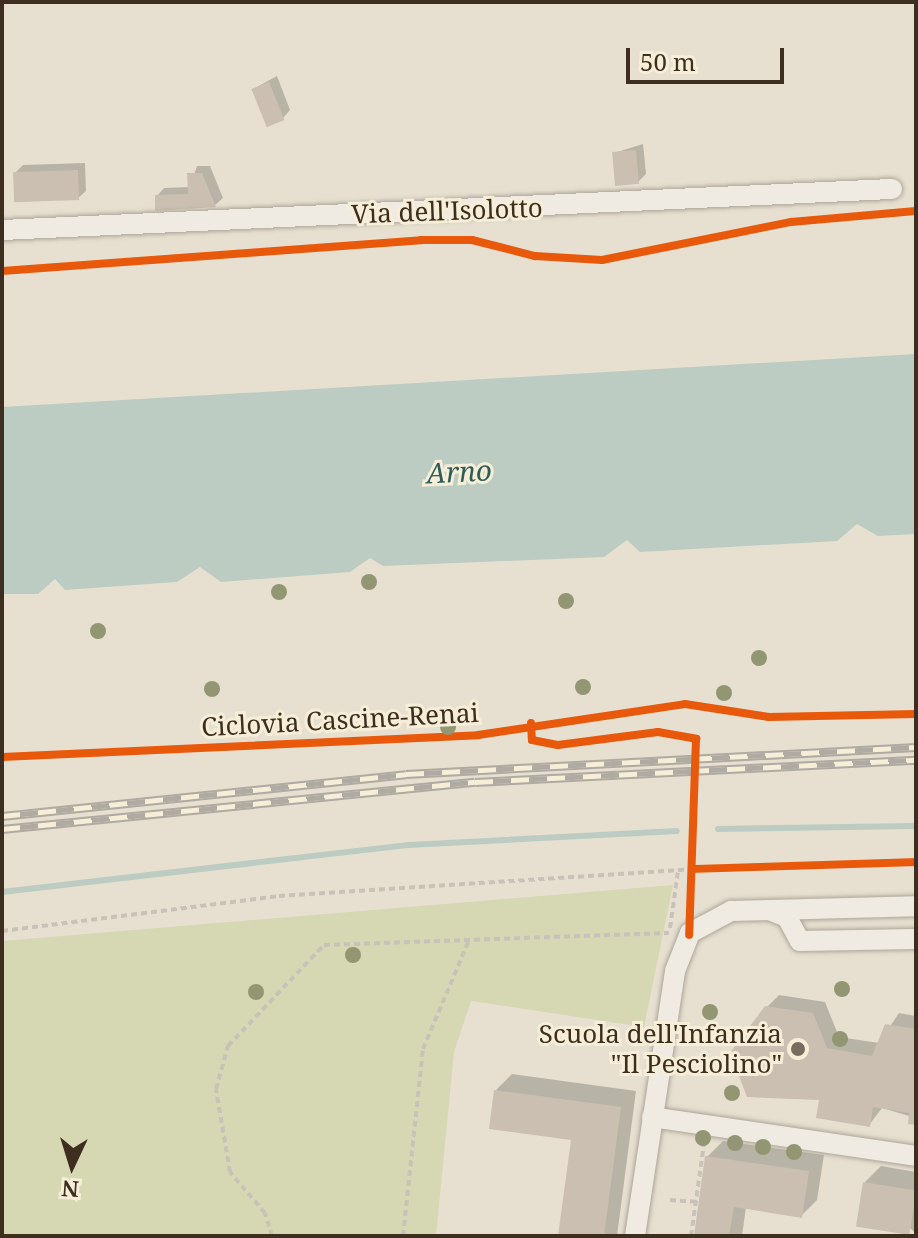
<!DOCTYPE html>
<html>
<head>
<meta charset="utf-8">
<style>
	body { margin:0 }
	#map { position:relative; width:918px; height:1238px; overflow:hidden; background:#e7e0d1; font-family:"Noto Serif",serif }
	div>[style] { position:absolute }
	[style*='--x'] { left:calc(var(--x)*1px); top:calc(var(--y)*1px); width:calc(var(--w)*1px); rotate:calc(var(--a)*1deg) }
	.green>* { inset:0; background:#d6d7b3 }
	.water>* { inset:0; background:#bcccc2 }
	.shadow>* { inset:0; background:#0003 }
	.stream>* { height:6px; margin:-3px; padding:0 3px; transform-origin:3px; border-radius:3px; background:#bcccc2 }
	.building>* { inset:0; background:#cbbfb2; transform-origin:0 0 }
	.path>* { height:4px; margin-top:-2px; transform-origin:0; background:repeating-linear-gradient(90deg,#c8c2b9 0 6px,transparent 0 10px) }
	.roads { filter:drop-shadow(0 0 2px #ada599) drop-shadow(0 0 2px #ada599) }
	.minor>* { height:20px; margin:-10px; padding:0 10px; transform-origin:10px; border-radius:10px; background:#efebe3 }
	.rail>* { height:9px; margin-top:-4.5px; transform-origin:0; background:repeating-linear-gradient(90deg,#f7eed8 0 18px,#afaaa2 0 36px); box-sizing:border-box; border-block:2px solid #afaaa2 }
	.cycleway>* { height:8px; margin:-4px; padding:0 4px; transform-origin:4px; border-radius:4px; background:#e8590c }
	.trees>* { width:16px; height:16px; margin:-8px; border-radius:50%; background:#929673 }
	.dots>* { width:22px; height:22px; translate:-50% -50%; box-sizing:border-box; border:4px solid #f7eed8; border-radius:50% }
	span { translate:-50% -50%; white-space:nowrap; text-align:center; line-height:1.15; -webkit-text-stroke:6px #f7eed8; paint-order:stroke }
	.street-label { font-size:26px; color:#3d2e20 }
	.poi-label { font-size:26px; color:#3d2e20 }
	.right { translate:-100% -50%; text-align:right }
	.water-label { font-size:28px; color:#2f5d5a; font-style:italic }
	.frame { position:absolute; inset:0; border:4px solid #3d2e20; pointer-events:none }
	.north { position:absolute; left:32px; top:1126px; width:80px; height:80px; -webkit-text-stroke:6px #f7eed8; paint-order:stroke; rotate:184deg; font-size:22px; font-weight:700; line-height:32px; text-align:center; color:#3d2e20 }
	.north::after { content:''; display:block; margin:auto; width:28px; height:36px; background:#3d2e20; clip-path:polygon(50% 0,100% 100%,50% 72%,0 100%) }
	.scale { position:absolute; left:626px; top:48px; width:158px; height:36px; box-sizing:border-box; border:4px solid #3d2e20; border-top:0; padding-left:10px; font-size:24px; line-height:28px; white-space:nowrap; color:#3d2e20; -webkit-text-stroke:6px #f7eed8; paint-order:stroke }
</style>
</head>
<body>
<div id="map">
	<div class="green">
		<i style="clip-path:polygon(673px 885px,644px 1027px,471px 1001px,454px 1052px,436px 1236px,2px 1236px,2px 941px)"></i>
	</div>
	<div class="water">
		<i style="clip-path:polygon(916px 354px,916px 534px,878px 536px,857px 524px,837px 541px,640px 552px,627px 540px,604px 557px,383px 566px,370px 558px,350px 572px,221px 582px,200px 567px,177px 582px,65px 590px,55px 579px,38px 594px,2px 594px,2px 407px)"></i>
	</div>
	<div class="shadow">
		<i style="clip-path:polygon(277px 76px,290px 110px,283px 118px,253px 89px)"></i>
		<i style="clip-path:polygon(643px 144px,646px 174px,638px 182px,614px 153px)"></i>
		<i style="clip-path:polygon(85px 163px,86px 191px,78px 198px,15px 173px,23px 165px)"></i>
		<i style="clip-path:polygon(197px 166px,210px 166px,223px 198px,215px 205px,157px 196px,164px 188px,190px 187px)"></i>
		<i style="clip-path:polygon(779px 995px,825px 1002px,839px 1037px,879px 1043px,899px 1013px,916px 1016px,916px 1118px,882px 1108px,869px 1125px,821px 1098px,766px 1008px)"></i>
		<i style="clip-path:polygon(512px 1074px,636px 1091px,617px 1236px,560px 1236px,574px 1139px,496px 1090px)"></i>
		<i style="clip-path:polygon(723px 1141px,824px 1155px,817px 1200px,801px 1216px,746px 1207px,742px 1236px,696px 1236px,707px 1157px)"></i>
		<i style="clip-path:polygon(881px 1166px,916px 1172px,916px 1234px,865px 1182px)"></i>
	</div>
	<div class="stream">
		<i style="--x:718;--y:829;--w:198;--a:-0.9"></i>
		<i style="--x:2;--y:892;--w:410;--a:-6.6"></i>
		<i style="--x:409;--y:845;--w:268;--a:-3"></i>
	</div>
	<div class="building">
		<i style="left:269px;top:82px;width:41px;height:19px;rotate:68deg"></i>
		<i style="left:636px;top:150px;width:34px;height:24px;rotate:85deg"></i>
		<i style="left:78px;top:170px;width:30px;height:65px;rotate:88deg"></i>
		<i style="clip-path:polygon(187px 173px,202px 173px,216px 207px,155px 211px,155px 195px,188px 194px)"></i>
		<i style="clip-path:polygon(765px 1006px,813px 1013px,827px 1048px,872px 1056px,885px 1024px,916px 1029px,916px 1125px,908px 1124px,909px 1113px,873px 1107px,870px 1127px,816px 1118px,819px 1100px,747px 1097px,730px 1053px)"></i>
		<i style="clip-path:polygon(494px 1090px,621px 1107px,604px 1236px,558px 1236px,571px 1140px,489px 1129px)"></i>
		<i style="clip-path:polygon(705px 1156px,809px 1171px,802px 1218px,734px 1207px,729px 1236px,694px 1236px)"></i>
		<i style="left:863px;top:1182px;width:54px;height:45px;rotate:9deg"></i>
	</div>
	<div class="path">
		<i style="--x:670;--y:928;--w:58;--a:-82"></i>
		<i style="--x:2;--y:931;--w:279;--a:-7.2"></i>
		<i style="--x:279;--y:896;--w:414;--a:-3.7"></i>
		<i style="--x:670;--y:1200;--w:26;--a:4"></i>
		<i style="--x:272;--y:1236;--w:24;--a:-107"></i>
		<i style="--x:265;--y:1213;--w:54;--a:-130.5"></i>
		<i style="--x:230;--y:1172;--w:84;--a:-99.6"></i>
		<i style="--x:216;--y:1089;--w:45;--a:-74.4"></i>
		<i style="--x:228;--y:1046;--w:139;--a:-46.5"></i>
		<i style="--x:324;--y:945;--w:345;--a:-2"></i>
		<i style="--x:403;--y:1236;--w:188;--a:-83.9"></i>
		<i style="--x:423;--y:1049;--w:118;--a:-67.1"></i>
		<i style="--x:691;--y:1236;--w:93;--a:-82"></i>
	</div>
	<div class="roads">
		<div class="minor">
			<i style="--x:2;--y:230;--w:891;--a:-2.64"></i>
			<i style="--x:769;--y:910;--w:19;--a:21"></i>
			<i style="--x:787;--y:917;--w:27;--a:62"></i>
			<i style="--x:800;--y:941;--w:116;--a:-1"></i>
			<i style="--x:652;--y:1117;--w:267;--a:8.4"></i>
			<i style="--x:635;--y:1236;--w:268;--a:-81.4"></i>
			<i style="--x:675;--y:971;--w:41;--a:-68.5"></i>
			<i style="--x:690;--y:933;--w:47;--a:-28.2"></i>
			<i style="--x:731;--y:911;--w:185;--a:-1.5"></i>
		</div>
	</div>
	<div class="rail">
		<i style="--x:2;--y:816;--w:406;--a:-5.9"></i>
		<i style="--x:406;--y:774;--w:511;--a:-3.03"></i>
		<i style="--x:2;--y:829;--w:475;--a:-5.7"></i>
		<i style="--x:475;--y:782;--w:442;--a:-2.9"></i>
	</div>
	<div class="cycleway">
		<i style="--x:2;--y:271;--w:420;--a:-4.2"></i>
		<i style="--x:421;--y:240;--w:51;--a:0"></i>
		<i style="--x:472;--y:240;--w:65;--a:14.3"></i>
		<i style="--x:535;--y:256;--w:67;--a:3.4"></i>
		<i style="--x:602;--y:260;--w:193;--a:-11.4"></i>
		<i style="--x:791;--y:222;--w:125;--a:-5"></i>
		<i style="--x:531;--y:723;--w:17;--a:87"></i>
		<i style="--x:532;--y:740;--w:26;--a:11"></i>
		<i style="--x:558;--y:745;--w:101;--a:-7.4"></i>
		<i style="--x:658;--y:732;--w:39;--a:10"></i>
		<i style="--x:696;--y:739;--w:196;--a:92"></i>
		<i style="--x:2;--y:757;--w:477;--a:-2.6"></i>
		<i style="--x:478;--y:735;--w:209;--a:-8.5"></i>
		<i style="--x:685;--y:704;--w:85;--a:8.8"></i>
		<i style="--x:769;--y:717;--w:147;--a:-1.2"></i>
		<i style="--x:692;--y:869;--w:224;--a:-1.8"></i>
	</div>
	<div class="trees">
		<i style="left:369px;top:582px"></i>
		<i style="left:279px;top:592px"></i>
		<i style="left:566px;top:601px"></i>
		<i style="left:98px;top:631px"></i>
		<i style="left:759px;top:658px"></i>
		<i style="left:583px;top:687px"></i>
		<i style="left:212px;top:689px"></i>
		<i style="left:724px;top:693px"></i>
		<i style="left:448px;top:727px"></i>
		<i style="left:353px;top:955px"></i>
		<i style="left:842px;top:989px"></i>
		<i style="left:256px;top:992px"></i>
		<i style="left:710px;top:1012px"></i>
		<i style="left:840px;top:1039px"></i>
		<i style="left:732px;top:1093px"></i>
		<i style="left:703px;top:1138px"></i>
		<i style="left:735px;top:1143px"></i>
		<i style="left:763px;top:1147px"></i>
		<i style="left:794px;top:1152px"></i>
	</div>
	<div class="dots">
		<i style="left:798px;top:1049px;background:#786c5e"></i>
	</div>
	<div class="street-label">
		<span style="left:447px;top:211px;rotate:-2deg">Via dell'Isolotto</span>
		<span style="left:340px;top:720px;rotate:-3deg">Ciclovia Cascine-Renai</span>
	</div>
	<div class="poi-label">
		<span class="right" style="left:782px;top:1049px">Scuola dell'Infanzia<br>"Il Pesciolino"</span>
	</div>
	<div class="water-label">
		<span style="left:459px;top:471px;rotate:-3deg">Arno</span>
	</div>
	<div class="frame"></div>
	<div class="north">N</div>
	<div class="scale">50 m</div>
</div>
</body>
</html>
